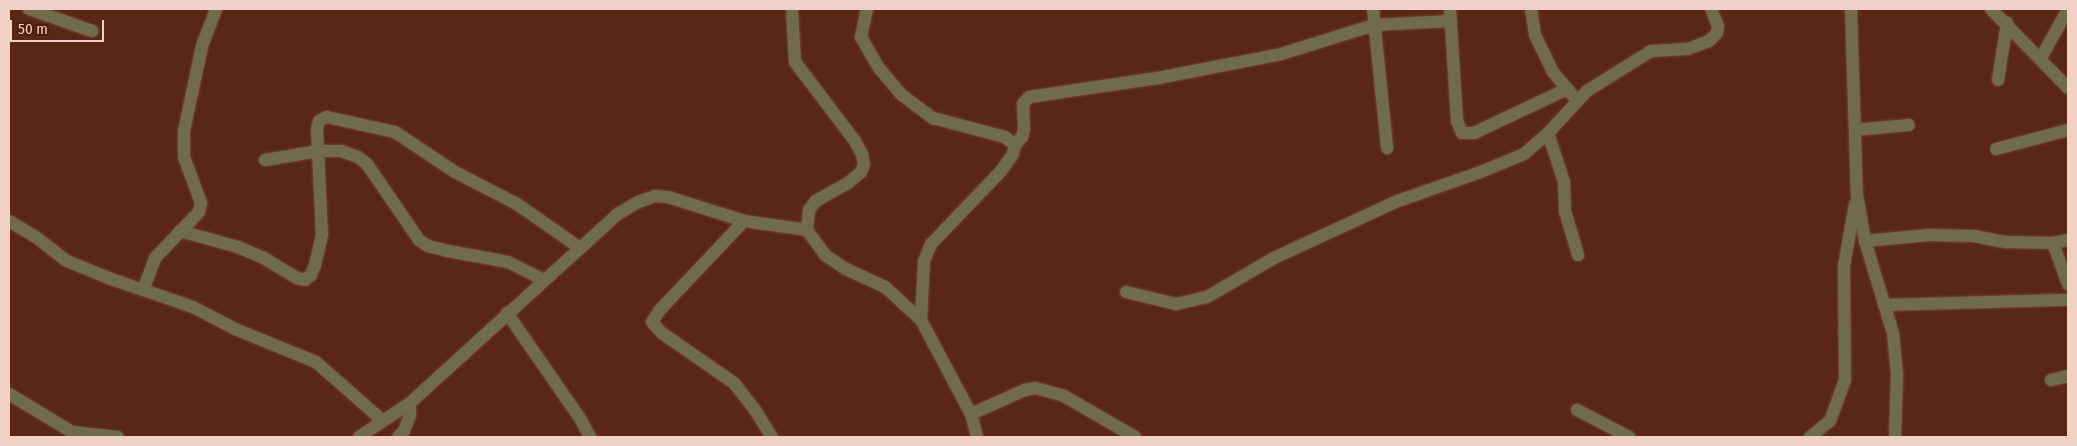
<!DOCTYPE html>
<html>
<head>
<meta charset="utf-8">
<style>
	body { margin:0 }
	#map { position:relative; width:2077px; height:446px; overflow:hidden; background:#5a2717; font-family:"Fira Sans Condensed",sans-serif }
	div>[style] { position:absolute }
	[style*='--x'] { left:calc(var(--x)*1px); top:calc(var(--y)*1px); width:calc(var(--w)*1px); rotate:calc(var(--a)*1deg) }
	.roads { filter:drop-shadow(0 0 1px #754536) drop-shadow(0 0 1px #754536) }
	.minor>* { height:12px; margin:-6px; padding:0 6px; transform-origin:6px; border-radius:6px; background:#716b4e }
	span { translate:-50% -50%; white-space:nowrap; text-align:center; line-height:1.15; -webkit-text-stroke:4px #4f1d0c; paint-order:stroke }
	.frame { position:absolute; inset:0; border:10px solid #f1d0c6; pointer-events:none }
	.scale { position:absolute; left:10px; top:20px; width:94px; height:22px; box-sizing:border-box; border:2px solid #f1d0c6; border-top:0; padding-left:6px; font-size:15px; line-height:18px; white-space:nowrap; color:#f1d0c6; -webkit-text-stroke:4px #4f1d0c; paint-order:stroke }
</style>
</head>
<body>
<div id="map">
	<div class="roads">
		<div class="minor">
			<i style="--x:29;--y:9;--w:67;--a:19.2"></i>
			<i style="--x:792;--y:9;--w:53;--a:86.8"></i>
			<i style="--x:795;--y:62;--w:99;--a:52.8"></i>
			<i style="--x:855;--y:141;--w:15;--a:62"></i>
			<i style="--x:862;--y:154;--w:11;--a:80"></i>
			<i style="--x:864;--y:165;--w:8;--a:113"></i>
			<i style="--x:861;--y:172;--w:17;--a:140"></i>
			<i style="--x:848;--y:183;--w:37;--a:151"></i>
			<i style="--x:816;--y:201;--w:11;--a:128"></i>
			<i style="--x:809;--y:210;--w:20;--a:96"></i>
			<i style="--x:807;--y:230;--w:31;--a:54"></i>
			<i style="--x:825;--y:255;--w:25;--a:34"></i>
			<i style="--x:846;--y:269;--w:43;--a:24.8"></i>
			<i style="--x:885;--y:287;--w:49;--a:42.5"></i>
			<i style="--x:867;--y:9;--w:29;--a:102"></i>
			<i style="--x:861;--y:37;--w:36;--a:60"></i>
			<i style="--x:879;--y:68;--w:35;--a:50"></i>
			<i style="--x:902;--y:95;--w:39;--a:37"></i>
			<i style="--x:933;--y:118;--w:74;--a:14.8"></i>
			<i style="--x:1005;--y:137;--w:13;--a:39"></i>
			<i style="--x:1015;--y:145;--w:9;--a:103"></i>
			<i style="--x:1013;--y:154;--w:19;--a:125"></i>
			<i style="--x:1002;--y:170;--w:103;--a:133.8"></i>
			<i style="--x:931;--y:244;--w:18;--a:112"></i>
			<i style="--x:924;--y:261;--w:59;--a:92.9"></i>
			<i style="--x:921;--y:320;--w:106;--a:62"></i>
			<i style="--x:971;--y:414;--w:24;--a:75"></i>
			<i style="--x:1373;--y:9;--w:140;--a:84.2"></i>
			<i style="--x:1450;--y:9;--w:112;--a:86.4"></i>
			<i style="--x:1457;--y:121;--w:13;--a:67"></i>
			<i style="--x:1462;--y:133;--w:12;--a:0"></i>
			<i style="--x:1474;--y:133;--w:103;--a:-25.3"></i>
			<i style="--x:1531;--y:9;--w:26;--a:81"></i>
			<i style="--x:1535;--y:35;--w:41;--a:64.1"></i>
			<i style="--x:1553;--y:72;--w:30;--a:50"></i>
			<i style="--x:1851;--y:9;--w:186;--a:88.2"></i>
			<i style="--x:1857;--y:195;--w:47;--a:80.1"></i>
			<i style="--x:1865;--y:241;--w:96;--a:73.1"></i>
			<i style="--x:1893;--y:333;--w:41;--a:84.4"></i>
			<i style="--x:1897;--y:374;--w:63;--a:91.8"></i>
			<i style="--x:1991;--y:9;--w:110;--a:45.7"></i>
			<i style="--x:2041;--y:58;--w:56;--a:-61.1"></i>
			<i style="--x:1998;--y:80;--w:58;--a:-81"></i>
			<i style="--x:1855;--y:130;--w:54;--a:-5.3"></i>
			<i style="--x:1548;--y:133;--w:52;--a:71.9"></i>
			<i style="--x:1564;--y:182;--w:29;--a:88"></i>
			<i style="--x:1565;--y:211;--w:46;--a:73.5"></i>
			<i style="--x:1015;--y:145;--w:11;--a:-49"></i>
			<i style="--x:1022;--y:137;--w:8;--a:-76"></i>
			<i style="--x:1024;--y:129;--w:25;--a:-92"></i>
			<i style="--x:1023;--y:104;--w:9;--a:-49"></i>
			<i style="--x:1029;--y:97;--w:130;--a:-8.4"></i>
			<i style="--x:1158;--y:78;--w:125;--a:-11"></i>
			<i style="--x:1281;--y:54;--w:97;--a:-17.3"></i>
			<i style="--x:1374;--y:25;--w:77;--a:-3"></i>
			<i style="--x:1996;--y:149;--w:74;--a:-14.8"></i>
			<i style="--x:265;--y:160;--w:54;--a:-9.6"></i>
			<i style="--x:318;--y:151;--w:23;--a:0"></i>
			<i style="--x:341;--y:151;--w:18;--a:19"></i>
			<i style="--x:358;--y:157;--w:11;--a:38"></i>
			<i style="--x:367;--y:164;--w:92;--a:55.6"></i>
			<i style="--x:419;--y:240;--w:11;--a:34"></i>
			<i style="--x:428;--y:246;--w:21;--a:14"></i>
			<i style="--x:448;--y:251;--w:61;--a:10.4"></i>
			<i style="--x:508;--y:262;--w:40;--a:26.6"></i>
			<i style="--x:9;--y:221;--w:31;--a:31"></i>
			<i style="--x:36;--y:237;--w:39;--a:38"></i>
			<i style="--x:67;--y:261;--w:48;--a:22.2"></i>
			<i style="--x:111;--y:279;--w:87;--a:18.9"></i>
			<i style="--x:193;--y:307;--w:47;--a:27.6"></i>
			<i style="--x:235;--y:329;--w:87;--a:22.2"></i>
			<i style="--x:316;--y:362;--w:89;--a:41.4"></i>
			<i style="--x:744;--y:221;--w:124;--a:133.4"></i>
			<i style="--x:659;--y:311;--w:13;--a:122"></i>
			<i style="--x:652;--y:322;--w:15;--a:48"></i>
			<i style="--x:662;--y:333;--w:88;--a:34.8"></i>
			<i style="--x:734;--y:383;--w:34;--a:52"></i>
			<i style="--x:755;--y:410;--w:32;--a:58"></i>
			<i style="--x:180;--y:231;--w:60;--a:15.4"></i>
			<i style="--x:238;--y:247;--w:26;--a:23"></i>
			<i style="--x:262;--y:257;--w:41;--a:31"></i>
			<i style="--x:297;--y:278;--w:8;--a:14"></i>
			<i style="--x:305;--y:280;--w:8;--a:-40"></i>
			<i style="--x:311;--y:275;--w:11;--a:-68"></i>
			<i style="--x:315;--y:265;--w:31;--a:-77"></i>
			<i style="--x:322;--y:235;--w:106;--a:-92.7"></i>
			<i style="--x:317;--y:129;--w:8;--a:-76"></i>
			<i style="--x:319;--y:121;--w:9;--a:-27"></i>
			<i style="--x:327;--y:117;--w:70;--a:12.4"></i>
			<i style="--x:395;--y:132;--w:72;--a:33.7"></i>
			<i style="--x:455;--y:172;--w:70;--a:27.3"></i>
			<i style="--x:517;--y:204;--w:77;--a:34.9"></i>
			<i style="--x:1865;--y:241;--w:64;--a:-5.4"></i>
			<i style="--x:1929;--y:235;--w:45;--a:1.3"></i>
			<i style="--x:1974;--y:236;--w:33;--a:11"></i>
			<i style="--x:2006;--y:242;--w:47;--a:1.2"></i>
			<i style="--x:2053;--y:243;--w:15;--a:-11"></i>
			<i style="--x:2053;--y:243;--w:44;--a:69.9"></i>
			<i style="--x:143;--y:290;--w:34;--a:-69"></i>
			<i style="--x:155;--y:258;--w:64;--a:-46.3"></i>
			<i style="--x:199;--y:212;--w:9;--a:-77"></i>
			<i style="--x:201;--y:203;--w:49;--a:-110.3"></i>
			<i style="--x:184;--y:157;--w:26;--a:-90"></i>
			<i style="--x:184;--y:131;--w:87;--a:-78"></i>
			<i style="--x:202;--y:46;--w:40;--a:-69"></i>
			<i style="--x:1126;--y:292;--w:51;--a:13.5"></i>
			<i style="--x:1176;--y:304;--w:32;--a:-13"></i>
			<i style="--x:1207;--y:297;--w:78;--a:-30.2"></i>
			<i style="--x:1274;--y:258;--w:133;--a:-24.8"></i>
			<i style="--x:1395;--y:202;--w:88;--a:-19.3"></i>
			<i style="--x:1478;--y:173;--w:50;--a:-22.4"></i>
			<i style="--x:1524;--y:154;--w:32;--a:-41"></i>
			<i style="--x:1548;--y:133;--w:57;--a:-47.1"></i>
			<i style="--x:1587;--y:91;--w:75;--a:-32"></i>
			<i style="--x:1651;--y:51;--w:37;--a:-3"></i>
			<i style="--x:1688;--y:49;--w:22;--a:-21"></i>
			<i style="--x:1709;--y:41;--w:11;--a:-45"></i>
			<i style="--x:1717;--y:33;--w:7;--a:-82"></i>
			<i style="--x:1718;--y:26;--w:18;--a:-112"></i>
			<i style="--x:1884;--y:305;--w:184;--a:-1.6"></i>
			<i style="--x:507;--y:313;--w:130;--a:55.3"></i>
			<i style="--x:581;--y:420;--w:19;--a:62"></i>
			<i style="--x:2051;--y:380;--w:17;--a:-13"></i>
			<i style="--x:9;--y:394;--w:74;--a:31.1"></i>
			<i style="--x:72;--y:432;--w:46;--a:6.2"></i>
			<i style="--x:1577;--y:410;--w:59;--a:27.4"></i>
			<i style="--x:971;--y:414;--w:59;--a:-24"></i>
			<i style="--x:1025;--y:390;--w:10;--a:-11"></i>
			<i style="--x:1035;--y:388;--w:30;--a:15"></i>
			<i style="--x:1064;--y:396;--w:82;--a:30"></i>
			<i style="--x:359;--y:437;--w:61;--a:-33.7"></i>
			<i style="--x:410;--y:403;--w:281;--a:-42.3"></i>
			<i style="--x:618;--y:214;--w:23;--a:-31"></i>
			<i style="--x:638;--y:202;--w:18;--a:-19"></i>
			<i style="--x:655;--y:196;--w:13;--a:4"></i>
			<i style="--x:668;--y:197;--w:80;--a:17.5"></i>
			<i style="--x:744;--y:221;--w:64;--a:8.1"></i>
			<i style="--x:398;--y:437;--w:8;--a:-45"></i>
			<i style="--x:404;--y:431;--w:17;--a:-69"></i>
			<i style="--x:410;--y:415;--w:12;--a:-90"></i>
			<i style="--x:1810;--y:437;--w:26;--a:-39"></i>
			<i style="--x:1830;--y:421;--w:44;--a:-69.9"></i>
			<i style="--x:1845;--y:380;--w:114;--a:-90.5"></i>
			<i style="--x:1844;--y:266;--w:63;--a:-79.9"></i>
		</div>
	</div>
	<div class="frame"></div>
	<div class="scale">50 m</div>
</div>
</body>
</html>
